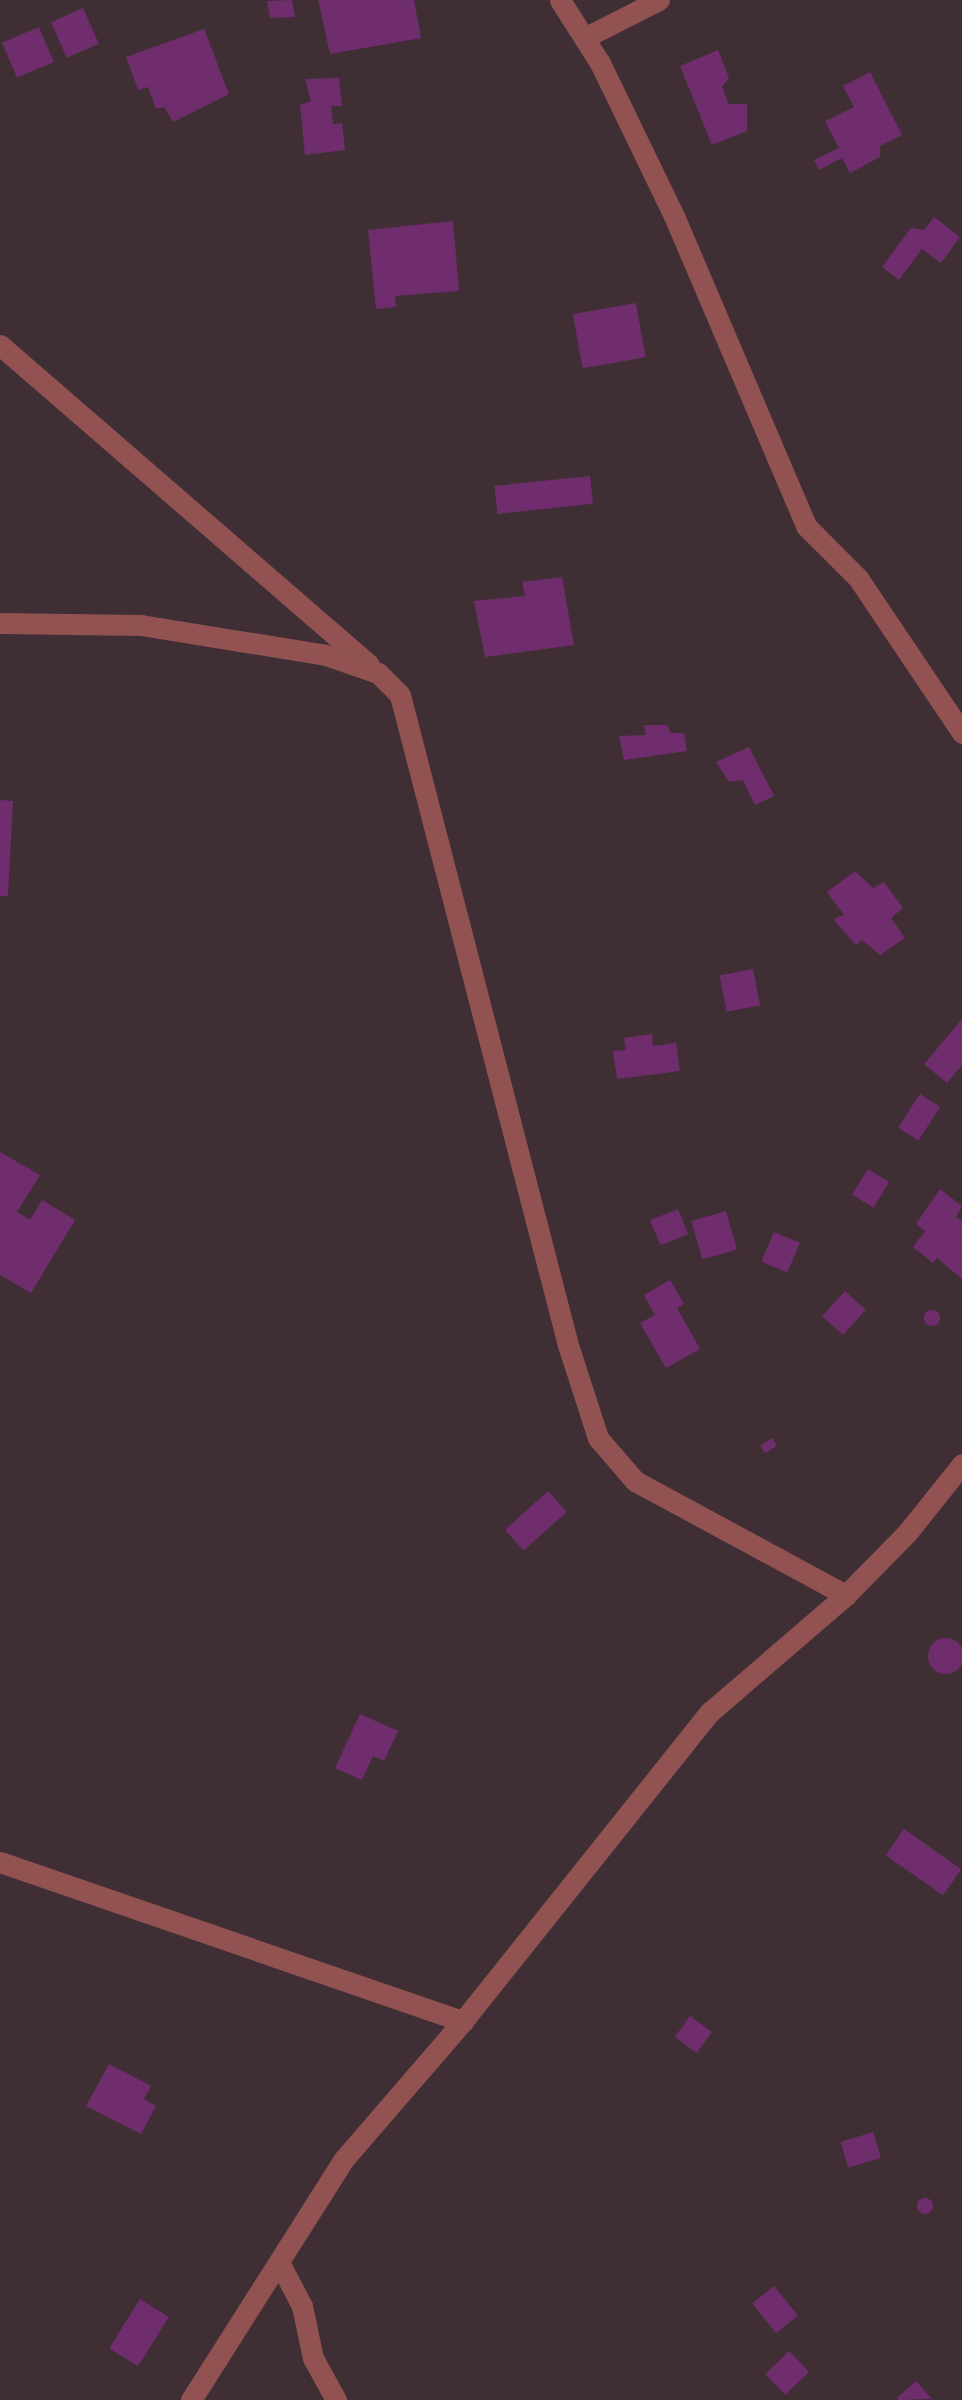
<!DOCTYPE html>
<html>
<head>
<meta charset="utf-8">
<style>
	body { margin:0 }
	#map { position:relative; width:962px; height:2400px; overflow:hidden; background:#3f2f35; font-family:"Golos Text",sans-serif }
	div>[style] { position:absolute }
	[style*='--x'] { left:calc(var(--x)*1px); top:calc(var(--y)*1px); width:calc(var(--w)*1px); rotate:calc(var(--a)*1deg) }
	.building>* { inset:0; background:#702d6e; transform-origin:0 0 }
	.round { border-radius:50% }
	.minor>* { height:21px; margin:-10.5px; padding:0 10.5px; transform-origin:10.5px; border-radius:10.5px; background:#915251 }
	span { translate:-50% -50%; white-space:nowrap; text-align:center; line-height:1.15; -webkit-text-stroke:6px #211a1c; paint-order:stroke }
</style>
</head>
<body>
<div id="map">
	<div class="building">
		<i style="clip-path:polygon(292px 0,295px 17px,270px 18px,267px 1px)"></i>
		<i style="clip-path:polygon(318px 0,414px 0,421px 38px,330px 54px)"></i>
		<i style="left:83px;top:8px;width:39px;height:35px;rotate:66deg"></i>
		<i style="left:39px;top:27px;width:38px;height:40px;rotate:67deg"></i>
		<i style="clip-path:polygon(204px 29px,229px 94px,173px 122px,164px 107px,156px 109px,148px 87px,138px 90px,126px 57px)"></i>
		<i style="clip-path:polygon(718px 50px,729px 78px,722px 87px,729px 104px,747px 104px,747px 131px,712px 145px,680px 66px)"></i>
		<i style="clip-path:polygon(870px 72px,902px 135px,880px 146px,880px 157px,850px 173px,842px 158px,819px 170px,814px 160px,839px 148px,825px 121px,854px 107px,843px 86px)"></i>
		<i style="clip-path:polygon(339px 78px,342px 106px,331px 106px,333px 124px,342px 123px,345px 150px,305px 155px,300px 105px,311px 101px,305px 79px)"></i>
		<i style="clip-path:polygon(934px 217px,960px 237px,941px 263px,922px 249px,899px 280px,882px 267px,911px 228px,924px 230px)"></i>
		<i style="clip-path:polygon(453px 221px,459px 291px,395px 296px,396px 307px,376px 309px,368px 230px)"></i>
		<i style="left:636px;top:303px;width:55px;height:64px;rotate:80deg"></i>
		<i style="left:590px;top:476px;width:28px;height:96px;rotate:84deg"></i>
		<i style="clip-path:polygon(562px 577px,574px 645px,485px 657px,474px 601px,525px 596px,522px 582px)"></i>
		<i style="clip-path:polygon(644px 725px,667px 725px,671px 733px,684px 733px,687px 751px,624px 760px,619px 736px,646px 735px)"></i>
		<i style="clip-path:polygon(749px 747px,774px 796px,755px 805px,743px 780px,729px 782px,716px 762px)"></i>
		<i style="clip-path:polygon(0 800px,13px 801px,8px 896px,0 896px)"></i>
		<i style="clip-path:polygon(855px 871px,873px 888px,884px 882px,903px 908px,891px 918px,905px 938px,880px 955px,862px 940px,856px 945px,833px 919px,844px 915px,827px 892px)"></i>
		<i style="left:753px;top:969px;width:37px;height:34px;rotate:79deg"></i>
		<i style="clip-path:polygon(962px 1019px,962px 1065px,947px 1083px,924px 1064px)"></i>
		<i style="clip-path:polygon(652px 1034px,653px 1046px,676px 1043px,680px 1071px,617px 1079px,613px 1051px,626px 1050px,624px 1038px)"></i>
		<i style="left:920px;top:1094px;width:24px;height:40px;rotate:33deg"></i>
		<i style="clip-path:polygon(0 1152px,40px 1175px,17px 1212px,30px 1220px,42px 1200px,75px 1220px,31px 1293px,0 1275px)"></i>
		<i style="left:868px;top:1169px;width:25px;height:30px;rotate:32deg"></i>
		<i style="clip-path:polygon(940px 1189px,962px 1206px,956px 1217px,962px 1221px,962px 1279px,937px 1258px,933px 1263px,913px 1247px,925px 1231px,916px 1224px)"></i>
		<i style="left:678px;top:1209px;width:27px;height:30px;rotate:68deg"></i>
		<i style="left:726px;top:1211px;width:40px;height:36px;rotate:74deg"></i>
		<i style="left:774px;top:1232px;width:28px;height:32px;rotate:23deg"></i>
		<i style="clip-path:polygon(670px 1280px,684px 1304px,677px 1308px,700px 1349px,666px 1368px,640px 1323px,655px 1315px,644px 1295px)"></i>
		<i style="left:845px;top:1291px;width:28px;height:34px;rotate:42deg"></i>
		<i class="round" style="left:924px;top:1310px;width:16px;height:16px"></i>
		<i style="left:772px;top:1438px;width:9px;height:14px;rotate:58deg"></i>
		<i style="left:548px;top:1491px;width:28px;height:58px;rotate:48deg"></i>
		<i class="round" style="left:928px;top:1638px;width:36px;height:36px"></i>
		<i style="clip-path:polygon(360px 1714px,398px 1731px,384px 1761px,373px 1756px,362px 1780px,335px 1768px)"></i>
		<i style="left:904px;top:1829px;width:70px;height:32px;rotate:35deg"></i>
		<i style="left:690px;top:2016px;width:27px;height:26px;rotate:36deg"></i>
		<i style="clip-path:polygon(109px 2064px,151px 2086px,144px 2099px,156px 2106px,141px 2134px,86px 2106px)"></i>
		<i style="left:873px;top:2132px;width:27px;height:34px;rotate:73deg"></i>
		<i class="round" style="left:917px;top:2198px;width:16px;height:16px"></i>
		<i style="left:774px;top:2286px;width:38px;height:28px;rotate:51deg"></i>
		<i style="left:140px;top:2299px;width:34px;height:58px;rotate:32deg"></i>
		<i style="left:789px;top:2351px;width:29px;height:33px;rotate:46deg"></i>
		<i style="clip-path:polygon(916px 2381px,932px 2399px,899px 2400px,897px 2398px)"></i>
	</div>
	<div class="minor">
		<i style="--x:560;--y:0;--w:75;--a:57.6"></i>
		<i style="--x:600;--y:63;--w:170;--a:64.2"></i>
		<i style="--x:674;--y:216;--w:337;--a:66.9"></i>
		<i style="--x:806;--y:526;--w:74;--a:45"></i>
		<i style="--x:858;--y:578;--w:187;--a:56.1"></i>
		<i style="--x:584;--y:38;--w:84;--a:-26.9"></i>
		<i style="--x:0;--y:345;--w:488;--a:40.9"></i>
		<i style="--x:0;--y:623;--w:141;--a:0.8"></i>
		<i style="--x:141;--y:625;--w:187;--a:9.2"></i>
		<i style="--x:326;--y:655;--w:55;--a:19.1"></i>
		<i style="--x:378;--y:673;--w:31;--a:45"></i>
		<i style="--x:400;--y:695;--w:671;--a:75.51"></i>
		<i style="--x:568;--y:1345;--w:98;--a:72.1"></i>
		<i style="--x:598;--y:1438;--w:57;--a:49.3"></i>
		<i style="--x:635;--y:1481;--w:240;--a:28.4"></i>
		<i style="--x:0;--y:1862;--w:490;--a:19"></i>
		<i style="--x:279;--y:2262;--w:50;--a:62.4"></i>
		<i style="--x:302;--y:2306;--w:53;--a:78.1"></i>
		<i style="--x:313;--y:2358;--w:48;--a:61.3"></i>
		<i style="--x:191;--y:2400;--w:285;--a:-57.6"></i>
		<i style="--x:344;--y:2159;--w:182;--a:-49.2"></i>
		<i style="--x:463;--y:2021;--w:396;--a:-51.4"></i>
		<i style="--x:710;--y:1712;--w:179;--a:-40.7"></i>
		<i style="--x:846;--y:1595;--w:87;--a:-45.5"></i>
		<i style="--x:907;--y:1533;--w:88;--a:-51.4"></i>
	</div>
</div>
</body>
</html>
